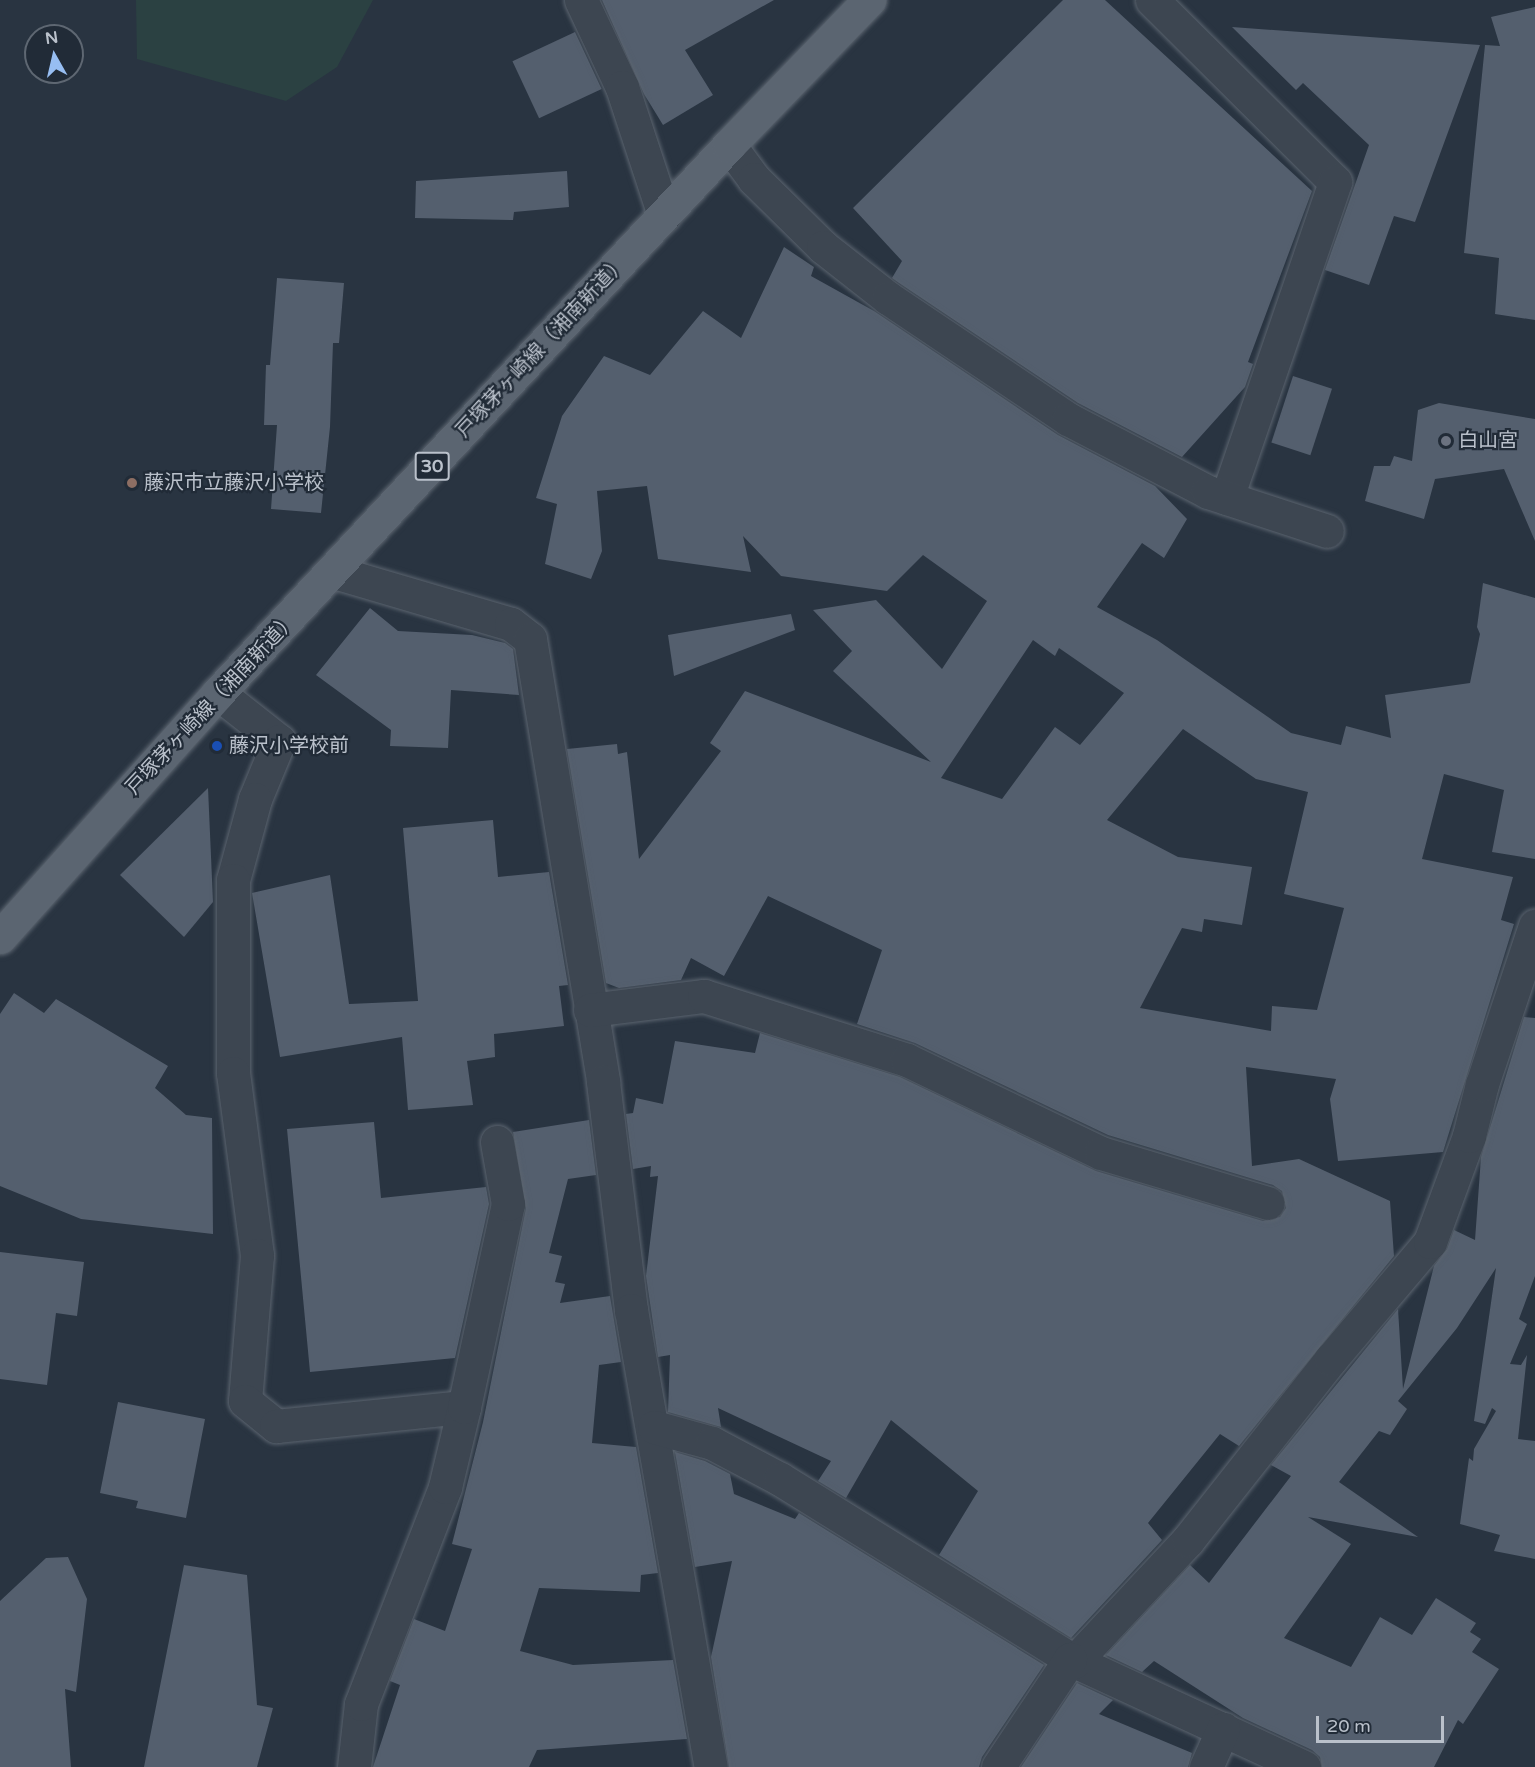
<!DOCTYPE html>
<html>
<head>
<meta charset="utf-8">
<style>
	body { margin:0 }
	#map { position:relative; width:1535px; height:1767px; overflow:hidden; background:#293441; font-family:"Varela Round","Noto Sans JP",sans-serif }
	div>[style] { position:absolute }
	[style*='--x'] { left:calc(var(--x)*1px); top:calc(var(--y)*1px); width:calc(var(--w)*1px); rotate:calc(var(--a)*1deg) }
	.green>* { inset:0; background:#2b4142 }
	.building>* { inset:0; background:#545f6e; transform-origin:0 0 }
	.roads { filter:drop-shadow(0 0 2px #5b646f) drop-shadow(0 0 2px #5b646f) }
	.street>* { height:33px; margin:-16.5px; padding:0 16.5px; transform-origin:16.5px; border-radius:16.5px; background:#3d4651 }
	.primary>* { height:33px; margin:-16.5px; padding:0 16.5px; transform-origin:16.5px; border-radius:16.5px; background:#5b6571 }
	.dots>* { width:16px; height:16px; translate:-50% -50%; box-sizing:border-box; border:3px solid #212b37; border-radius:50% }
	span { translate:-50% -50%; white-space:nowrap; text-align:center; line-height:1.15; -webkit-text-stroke:4.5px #212b37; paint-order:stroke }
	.shield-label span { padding:2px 4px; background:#212b37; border:2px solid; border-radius:4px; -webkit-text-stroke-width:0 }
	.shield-label { font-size:18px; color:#bac1cb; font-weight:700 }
	.street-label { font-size:20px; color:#bac1cb }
	.poi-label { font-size:20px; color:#bac1cb }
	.left { translate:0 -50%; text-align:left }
	.north { position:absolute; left:24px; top:24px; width:60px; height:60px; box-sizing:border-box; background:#212b37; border:2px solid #5e6772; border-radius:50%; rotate:352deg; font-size:16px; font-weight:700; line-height:24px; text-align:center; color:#bac1cb }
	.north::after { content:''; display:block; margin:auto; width:21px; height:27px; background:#97bef2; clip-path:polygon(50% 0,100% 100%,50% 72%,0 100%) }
	.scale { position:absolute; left:1316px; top:1716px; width:128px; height:27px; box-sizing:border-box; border:3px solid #bac1cb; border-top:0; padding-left:8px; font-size:18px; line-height:21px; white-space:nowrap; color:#bac1cb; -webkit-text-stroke:4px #212b37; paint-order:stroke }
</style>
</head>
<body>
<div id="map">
	<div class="green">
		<i style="clip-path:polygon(136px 0,373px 0,337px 67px,286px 101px,137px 59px)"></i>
	</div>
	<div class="building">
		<i style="clip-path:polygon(602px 0,774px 0,685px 50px,713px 95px,663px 125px,644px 94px)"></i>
		<i style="clip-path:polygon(1063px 0,1105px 0,1312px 191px,1248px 362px,1253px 364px,1245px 387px,1182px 457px,1078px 403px,899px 283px,892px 278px,902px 261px,853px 208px)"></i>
		<i style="clip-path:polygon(1535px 7px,1535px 320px,1495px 314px,1499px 258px,1464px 253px,1485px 45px,1500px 46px,1491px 17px)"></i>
		<i style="clip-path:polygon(1232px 27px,1480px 45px,1415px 222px,1394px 216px,1369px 285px,1325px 270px,1369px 145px,1303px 83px,1296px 90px)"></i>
		<i style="left:575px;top:32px;width:63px;height:69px;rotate:65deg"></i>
		<i style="clip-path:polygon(567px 171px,569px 207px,514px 212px,513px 220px,415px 218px,416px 181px)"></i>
		<i style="clip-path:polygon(evenodd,784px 247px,814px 267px,811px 276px,874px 311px,1058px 435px,1155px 486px,1187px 519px,1164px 558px,1142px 543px,1097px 607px,1157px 640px,1291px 733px,1341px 745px,1346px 726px,1391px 738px,1385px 695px,1470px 683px,1480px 634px,1477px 627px,1483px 583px,1535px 598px,1535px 859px,1492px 852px,1504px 790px,1444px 774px,1422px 859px,1513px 877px,1501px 920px,1514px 924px,1443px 1152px,1338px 1161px,1330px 1099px,1336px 1079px,1246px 1067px,1252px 1166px,1299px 1159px,1390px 1201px,1394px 1256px,1239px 1446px,1220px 1434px,1148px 1523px,1162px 1540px,1071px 1638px,939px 1555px,978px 1491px,891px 1420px,846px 1498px,818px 1481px,831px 1461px,718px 1408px,721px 1427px,668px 1412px,670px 1355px,658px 1357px,646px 1276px,658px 1176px,650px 1177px,651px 1166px,633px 1169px,626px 1114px,633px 1113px,636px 1098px,663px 1104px,675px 1041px,755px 1053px,760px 1033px,900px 1077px,1096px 1171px,1263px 1221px,1280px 1217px,1286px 1208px,1282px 1191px,1273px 1185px,1108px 1135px,915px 1043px,857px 1024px,882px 950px,768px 896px,724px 976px,691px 958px,681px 980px,619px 988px,606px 983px,567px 749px,617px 744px,618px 754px,627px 752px,639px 859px,721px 751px,710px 743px,745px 691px,931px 762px,833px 671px,852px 651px,813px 610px,876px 600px,942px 669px,987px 601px,923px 555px,887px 591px,781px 576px,743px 536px,751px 572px,658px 559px,647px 486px,597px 491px,602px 551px,591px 579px,545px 564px,557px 504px,536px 498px,562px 416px,604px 356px,650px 375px,703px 311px,741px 338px,784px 247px,1033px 640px,1055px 656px,1059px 648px,1124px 693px,1080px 745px,1055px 727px,1002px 799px,941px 778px,1033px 640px,784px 247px,1183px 729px,1256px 779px,1308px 792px,1284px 894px,1344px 908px,1317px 1010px,1272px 1006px,1271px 1031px,1140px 1008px,1182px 928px,1202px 932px,1204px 919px,1242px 925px,1252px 867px,1178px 857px,1107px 820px,1183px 729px)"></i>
		<i style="clip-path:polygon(277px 278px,344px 283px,339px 343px,333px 343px,330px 427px,321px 513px,271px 509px,277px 425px,264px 425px,266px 365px,270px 365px)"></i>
		<i style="left:1293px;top:376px;width:41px;height:70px;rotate:18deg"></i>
		<i style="clip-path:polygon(1439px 403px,1535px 419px,1535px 541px,1504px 469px,1435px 479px,1424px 519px,1365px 501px,1374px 466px,1390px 466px,1394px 456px,1412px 461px,1418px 410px)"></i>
		<i style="clip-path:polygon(370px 608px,398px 631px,472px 635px,505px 643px,513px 649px,519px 695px,451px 690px,448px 748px,390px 746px,391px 730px,316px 675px)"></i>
		<i style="clip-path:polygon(791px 614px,795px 630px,674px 676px,668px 635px)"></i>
		<i style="clip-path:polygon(208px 788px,213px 902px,184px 937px,120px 875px)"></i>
		<i style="clip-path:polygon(493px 820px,498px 877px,549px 872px,568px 985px,559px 986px,564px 1026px,494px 1034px,495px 1057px,467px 1061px,473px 1105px,408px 1110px,402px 1037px,280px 1057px,252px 893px,330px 875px,349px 1004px,418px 1001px,403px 828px)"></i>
		<i style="clip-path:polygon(14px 993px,44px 1013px,56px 999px,168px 1066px,155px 1088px,186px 1115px,212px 1118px,213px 1234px,81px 1219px,0 1186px,0 1014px)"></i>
		<i style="clip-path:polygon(1524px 1017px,1535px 1018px,1535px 1276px,1519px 1319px,1527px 1324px,1510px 1364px,1521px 1365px,1527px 1355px,1518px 1439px,1535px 1441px,1535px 1559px,1494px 1551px,1500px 1535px,1460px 1524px,1469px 1458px,1473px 1461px,1474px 1449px,1496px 1411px,1492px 1408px,1485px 1424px,1474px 1421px,1496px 1268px,1457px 1328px,1398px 1401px,1407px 1409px,1390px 1435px,1379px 1431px,1339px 1482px,1418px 1537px,1308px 1517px,1351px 1544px,1284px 1638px,1351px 1667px,1380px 1617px,1412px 1635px,1436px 1598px,1476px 1623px,1470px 1632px,1481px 1639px,1472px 1652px,1499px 1669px,1463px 1724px,1458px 1720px,1434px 1767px,1322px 1767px,1320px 1757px,1312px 1750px,1243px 1718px,1154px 1661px,1142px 1672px,1106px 1655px,1190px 1565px,1209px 1583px,1291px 1476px,1271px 1465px,1398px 1309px,1403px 1389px,1434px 1266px,1447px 1249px,1454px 1230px,1475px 1240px,1481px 1157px)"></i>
		<i style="clip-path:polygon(589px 1120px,596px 1175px,568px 1179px,549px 1253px,562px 1256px,555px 1282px,565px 1284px,560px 1303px,610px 1296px,621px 1362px,599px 1365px,592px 1443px,636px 1447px,658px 1573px,641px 1575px,640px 1592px,539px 1588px,520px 1651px,573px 1665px,673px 1660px,687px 1739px,537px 1750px,529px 1767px,373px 1767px,400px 1685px,390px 1681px,414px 1619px,445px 1631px,472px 1549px,452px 1544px,483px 1422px,526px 1208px,513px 1132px)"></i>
		<i style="clip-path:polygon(374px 1122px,381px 1198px,486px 1187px,489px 1204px,455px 1358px,310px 1372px,287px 1129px)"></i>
		<i style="clip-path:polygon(0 1252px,84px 1262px,77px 1316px,56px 1313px,47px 1385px,0 1379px)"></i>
		<i style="clip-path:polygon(118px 1402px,205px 1419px,186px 1518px,136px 1508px,138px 1501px,100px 1493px)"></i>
		<i style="clip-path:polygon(675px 1452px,705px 1461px,730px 1474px,734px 1494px,795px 1519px,799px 1513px,1044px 1665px,982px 1757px,979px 1767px,729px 1767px,711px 1657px,732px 1561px,695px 1567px)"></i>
		<i style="clip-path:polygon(68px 1557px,87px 1599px,76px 1692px,65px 1689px,71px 1767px,0 1767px,0 1601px,46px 1558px)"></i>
		<i style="clip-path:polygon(184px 1565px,247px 1575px,257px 1705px,273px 1708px,257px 1767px,144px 1767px)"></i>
		<i style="clip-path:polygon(1077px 1683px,1113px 1700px,1099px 1714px,1192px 1753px,1188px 1767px,1021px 1767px)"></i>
	</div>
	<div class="roads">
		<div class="street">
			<i style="--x:581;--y:0;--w:96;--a:64.8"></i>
			<i style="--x:622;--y:87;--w:135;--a:71.8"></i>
			<i style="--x:1152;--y:0;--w:258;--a:44.8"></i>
			<i style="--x:1335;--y:182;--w:334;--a:108.9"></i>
			<i style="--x:729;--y:145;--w:42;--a:53.7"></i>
			<i style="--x:754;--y:179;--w:97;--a:44.6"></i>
			<i style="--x:823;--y:247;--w:83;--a:38.1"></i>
			<i style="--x:888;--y:298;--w:217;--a:33.9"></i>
			<i style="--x:1068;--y:419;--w:158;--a:27.5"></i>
			<i style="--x:1208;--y:492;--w:125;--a:18.1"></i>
			<i style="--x:334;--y:572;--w:184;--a:16.4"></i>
			<i style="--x:511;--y:624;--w:24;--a:38"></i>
			<i style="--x:530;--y:639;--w:449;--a:80.6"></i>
			<i style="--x:603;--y:1082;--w:230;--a:83"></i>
			<i style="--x:631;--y:1310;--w:464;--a:80.1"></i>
			<i style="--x:218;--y:693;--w:78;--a:38.2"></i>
			<i style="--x:279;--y:741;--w:63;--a:112.5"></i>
			<i style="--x:255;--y:799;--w:84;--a:105.2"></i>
			<i style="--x:233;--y:880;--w:193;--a:90"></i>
			<i style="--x:233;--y:1073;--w:184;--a:82.5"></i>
			<i style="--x:257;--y:1255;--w:146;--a:94.7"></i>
			<i style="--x:245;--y:1401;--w:40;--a:39"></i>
			<i style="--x:276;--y:1426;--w:189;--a:-5.8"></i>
			<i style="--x:590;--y:1010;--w:115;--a:-7"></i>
			<i style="--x:704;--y:996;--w:213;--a:17.5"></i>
			<i style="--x:907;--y:1060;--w:215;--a:25.6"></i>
			<i style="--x:1101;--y:1153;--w:174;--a:16.7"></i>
			<i style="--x:654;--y:1427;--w:60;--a:15.4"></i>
			<i style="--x:712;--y:1443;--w:77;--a:27.9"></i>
			<i style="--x:780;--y:1479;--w:341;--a:31.8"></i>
			<i style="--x:1070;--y:1659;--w:258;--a:24.8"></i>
			<i style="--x:1074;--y:1662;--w:167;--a:-46.9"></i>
			<i style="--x:1188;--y:1540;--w:231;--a:-51.7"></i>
			<i style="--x:1331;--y:1359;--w:153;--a:-49.8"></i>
			<i style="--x:1430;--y:1242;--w:113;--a:-69.8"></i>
			<i style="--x:1469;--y:1136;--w:54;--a:-76"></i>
			<i style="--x:1482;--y:1084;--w:167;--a:-71.5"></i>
			<i style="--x:354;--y:1767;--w:63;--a:-83.7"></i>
			<i style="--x:361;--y:1704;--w:233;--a:-68.8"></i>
			<i style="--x:445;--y:1487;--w:82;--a:-76.6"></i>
			<i style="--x:464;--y:1407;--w:208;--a:-77.8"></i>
			<i style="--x:508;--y:1204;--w:63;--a:-100.1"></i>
			<i style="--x:998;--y:1767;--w:130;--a:-56.3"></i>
			<i style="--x:1206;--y:1767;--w:42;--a:-65.9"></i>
		</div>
		<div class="primary">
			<i style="--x:0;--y:937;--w:327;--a:-48.2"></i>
			<i style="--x:218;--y:693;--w:749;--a:-47"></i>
			<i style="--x:729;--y:145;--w:202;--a:-46"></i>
		</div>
	</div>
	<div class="dots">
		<i style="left:1446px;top:441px;background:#6b7280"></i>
		<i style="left:132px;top:483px;background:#8d6e63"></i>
		<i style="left:217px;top:746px;background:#1a4fb4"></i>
	</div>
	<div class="shield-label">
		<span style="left:432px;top:466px">30</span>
	</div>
	<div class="street-label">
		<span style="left:542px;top:347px;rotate:-47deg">戸塚茅ヶ崎線（湘南新道）</span>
		<span style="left:212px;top:704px;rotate:-47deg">戸塚茅ヶ崎線（湘南新道）</span>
	</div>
	<div class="poi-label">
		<span class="left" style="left:1458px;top:441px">白山宮</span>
		<span class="left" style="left:144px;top:483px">藤沢市立藤沢小学校</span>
		<span class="left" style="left:229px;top:746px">藤沢小学校前</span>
	</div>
	<div class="north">N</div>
	<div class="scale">20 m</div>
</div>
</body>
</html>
